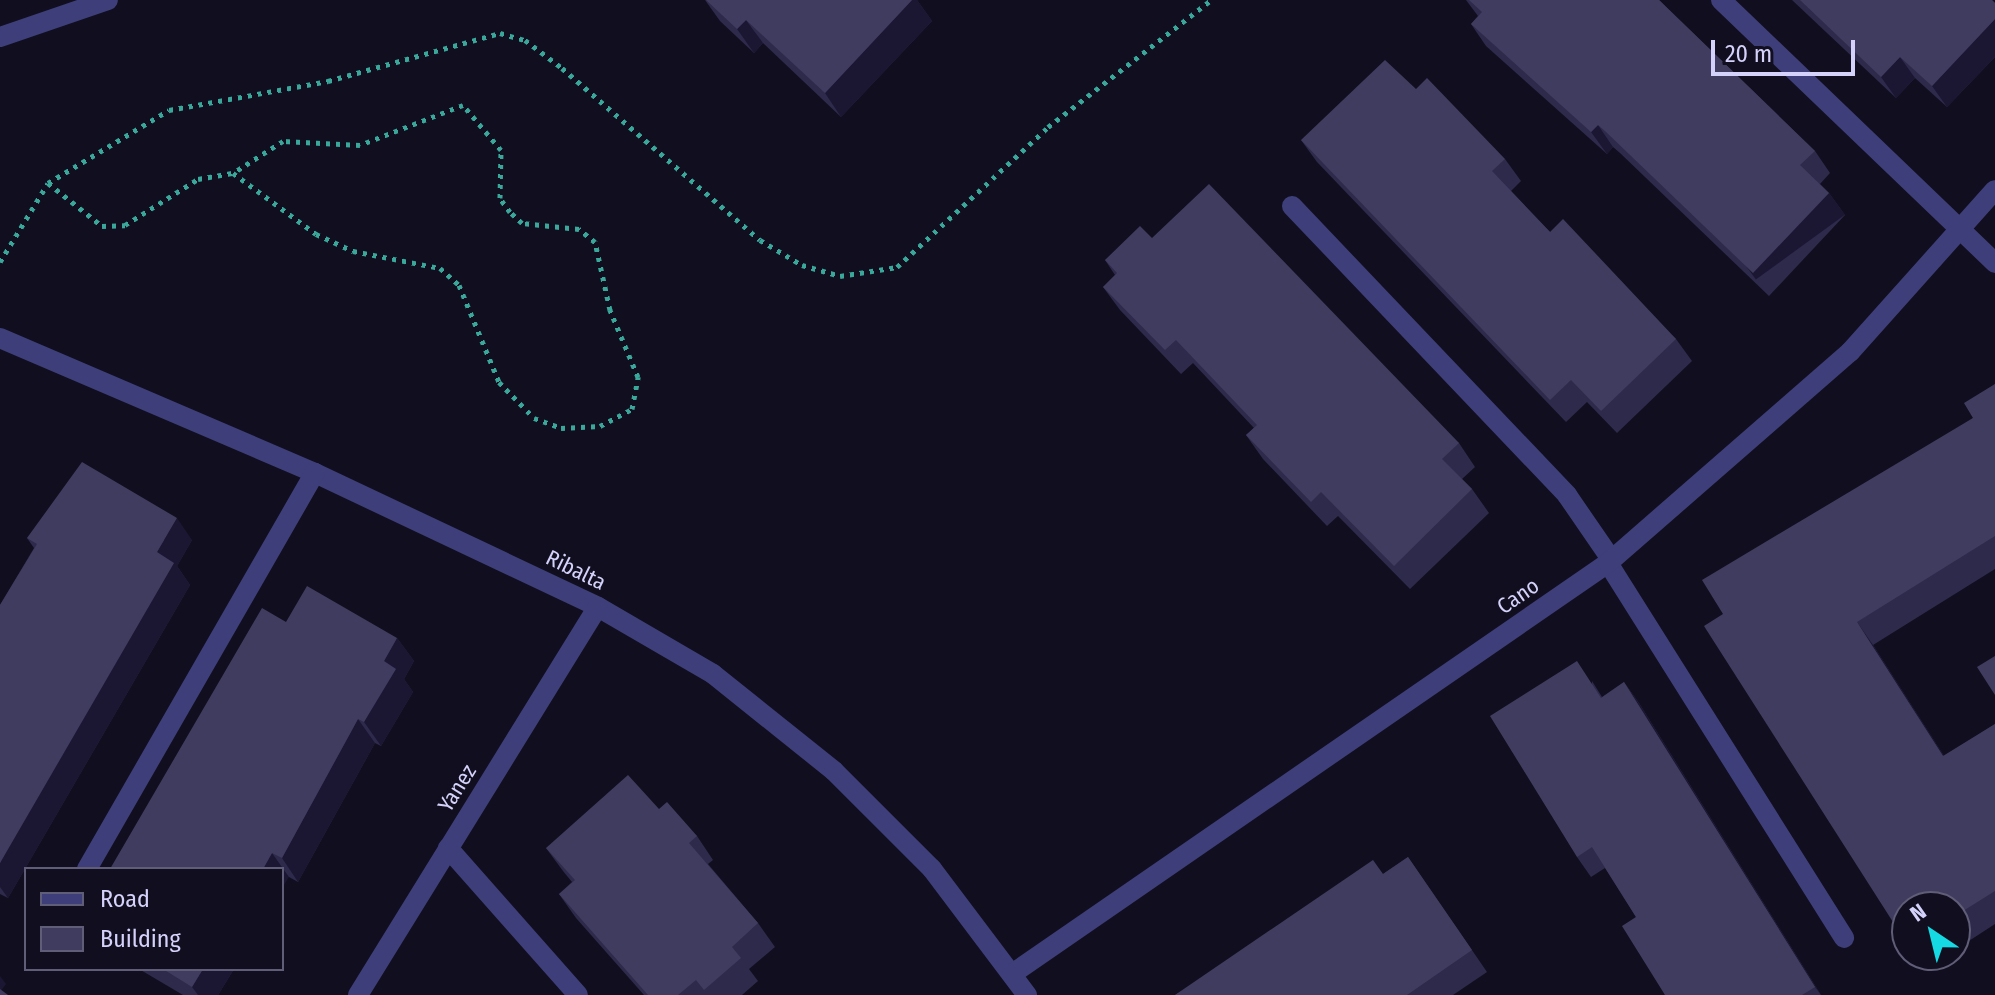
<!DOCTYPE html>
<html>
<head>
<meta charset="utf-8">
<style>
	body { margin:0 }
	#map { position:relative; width:1995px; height:995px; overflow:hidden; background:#110f1f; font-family:"Fira Sans Condensed",sans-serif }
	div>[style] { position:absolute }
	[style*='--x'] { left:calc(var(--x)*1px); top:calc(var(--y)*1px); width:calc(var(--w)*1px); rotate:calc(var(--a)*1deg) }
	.path>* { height:5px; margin-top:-2.5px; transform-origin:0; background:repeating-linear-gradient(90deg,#39a79a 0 4px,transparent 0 10px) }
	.minor>* { height:20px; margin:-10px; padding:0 10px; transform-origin:10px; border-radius:10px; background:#3e3f7a }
	.wall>* { inset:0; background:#2e2a4c }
	.shaded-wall>* { inset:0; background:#1b1732; transform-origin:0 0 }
	.building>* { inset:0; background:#403c5f }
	span { translate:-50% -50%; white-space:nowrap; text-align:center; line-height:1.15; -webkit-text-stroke:6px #110f1f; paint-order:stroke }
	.street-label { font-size:22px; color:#d4d2fb }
	.legend { position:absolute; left:24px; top:867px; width:260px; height:104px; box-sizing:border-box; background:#110f1f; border:2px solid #5f5d77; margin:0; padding:10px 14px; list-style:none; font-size:24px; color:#d4d2fb }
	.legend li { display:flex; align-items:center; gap:16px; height:40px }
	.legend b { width:40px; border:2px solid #5f5d77 }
	.north { position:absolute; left:1891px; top:891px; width:80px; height:80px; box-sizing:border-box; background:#110f1f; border:2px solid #5f5d77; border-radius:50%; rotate:325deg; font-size:22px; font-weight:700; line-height:32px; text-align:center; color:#d4d2fb }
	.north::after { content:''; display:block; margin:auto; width:28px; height:36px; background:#15dae3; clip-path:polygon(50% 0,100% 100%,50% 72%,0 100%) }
	.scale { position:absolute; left:1711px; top:40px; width:144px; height:36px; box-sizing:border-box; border:4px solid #d4d2fb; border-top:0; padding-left:10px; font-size:24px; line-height:28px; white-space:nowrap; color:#d4d2fb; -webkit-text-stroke:6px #110f1f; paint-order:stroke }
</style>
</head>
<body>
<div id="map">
	<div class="path">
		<i style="--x:48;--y:183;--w:69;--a:38.5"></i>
		<i style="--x:102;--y:226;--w:23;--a:-2"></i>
		<i style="--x:125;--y:225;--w:86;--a:-32.2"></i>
		<i style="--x:198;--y:179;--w:36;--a:-10"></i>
		<i style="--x:233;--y:173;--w:103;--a:36.3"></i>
		<i style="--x:316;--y:234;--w:41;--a:24.7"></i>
		<i style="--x:353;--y:251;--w:89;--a:11.1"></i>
		<i style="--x:440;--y:268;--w:25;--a:42"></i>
		<i style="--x:459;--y:285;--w:105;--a:67.6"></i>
		<i style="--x:499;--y:382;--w:50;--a:45.8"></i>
		<i style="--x:534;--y:418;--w:29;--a:20"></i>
		<i style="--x:561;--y:428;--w:39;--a:-3"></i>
		<i style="--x:600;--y:426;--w:36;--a:-28"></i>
		<i style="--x:632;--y:409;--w:33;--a:-79"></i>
		<i style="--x:638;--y:377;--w:73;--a:-112.7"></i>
		<i style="--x:610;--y:310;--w:70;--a:-102.4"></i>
		<i style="--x:595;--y:242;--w:21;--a:-141"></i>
		<i style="--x:579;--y:229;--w:57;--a:-174"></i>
		<i style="--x:522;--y:223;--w:16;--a:-137"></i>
		<i style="--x:510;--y:212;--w:17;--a:-126"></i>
		<i style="--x:500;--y:198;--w:48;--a:-88.8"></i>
		<i style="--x:501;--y:150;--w:59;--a:-130.2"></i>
		<i style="--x:463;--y:105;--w:110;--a:158.8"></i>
		<i style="--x:360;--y:145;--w:77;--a:-177"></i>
		<i style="--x:283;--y:141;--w:59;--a:147.4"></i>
		<i style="--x:0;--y:262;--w:92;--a:-58.7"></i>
		<i style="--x:48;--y:183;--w:141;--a:-31.1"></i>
		<i style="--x:169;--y:110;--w:162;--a:-10.3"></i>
		<i style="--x:328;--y:81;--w:179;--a:-15.6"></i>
		<i style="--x:500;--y:33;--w:26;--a:16"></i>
		<i style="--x:525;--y:40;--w:46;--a:37.1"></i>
		<i style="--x:562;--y:68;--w:262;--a:41"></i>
		<i style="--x:760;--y:240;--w:49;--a:30.8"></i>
		<i style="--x:802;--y:265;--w:40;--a:16"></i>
		<i style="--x:840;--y:276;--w:58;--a:-9"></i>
		<i style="--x:897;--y:267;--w:206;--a:-42.8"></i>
		<i style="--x:1048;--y:127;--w:207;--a:-37.9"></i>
	</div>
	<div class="minor">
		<i style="--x:1721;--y:0;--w:380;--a:43.8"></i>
		<i style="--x:0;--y:37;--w:114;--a:-18.9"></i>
		<i style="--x:1292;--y:206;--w:399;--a:46.4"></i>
		<i style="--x:1567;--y:495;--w:78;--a:55.5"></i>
		<i style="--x:0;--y:338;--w:343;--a:23.2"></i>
		<i style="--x:315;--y:473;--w:313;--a:25.3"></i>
		<i style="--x:598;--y:607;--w:133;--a:30.2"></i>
		<i style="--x:713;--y:674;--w:155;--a:38.7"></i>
		<i style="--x:834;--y:771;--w:139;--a:45"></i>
		<i style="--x:932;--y:869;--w:158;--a:53"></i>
		<i style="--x:1608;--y:563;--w:443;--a:57.8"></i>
		<i style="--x:448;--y:848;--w:196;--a:48.5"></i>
		<i style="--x:87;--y:869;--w:457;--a:-60.1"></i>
		<i style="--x:1012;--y:974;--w:724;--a:-34.59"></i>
		<i style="--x:1608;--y:563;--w:321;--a:-41.1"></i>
		<i style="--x:1850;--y:352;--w:217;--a:-48.2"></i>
		<i style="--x:358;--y:995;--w:456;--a:-58.3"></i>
	</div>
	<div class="wall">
		<i style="clip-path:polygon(705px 0,917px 0,932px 21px,841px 117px,763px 43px,754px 53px,720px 21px)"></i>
		<i style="clip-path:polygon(1466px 0,1659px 0,1815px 151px,1830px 173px,1820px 184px,1829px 193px,1845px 215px,1769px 296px,1620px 153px,1613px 147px,1607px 154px,1486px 46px,1471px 24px,1478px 16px)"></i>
		<i style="clip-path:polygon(1792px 0,1992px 0,1995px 3px,1995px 57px,1947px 107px,1915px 78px,1896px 98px)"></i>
		<i style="clip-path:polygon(1301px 140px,1505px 159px,1521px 181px,1511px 191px,1550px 232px,1676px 339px,1692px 361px,1617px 433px,1587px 402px,1566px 422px,1317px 162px)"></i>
		<i style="clip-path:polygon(1152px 238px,1459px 443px,1475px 467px,1462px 479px,1472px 489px,1489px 513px,1410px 589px,1338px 516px,1327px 526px,1263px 459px,1246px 435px,1254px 428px,1193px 363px,1181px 374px,1120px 310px,1103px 287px,1115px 275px,1105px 260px)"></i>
		<i style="clip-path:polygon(1995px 384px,1995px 569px,1873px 645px,1944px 756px,1995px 724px,1995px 924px,1955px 950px,1955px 907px,1907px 907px,1907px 943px,1900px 933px,1723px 614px,1973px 418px)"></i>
		<i style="clip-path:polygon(27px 538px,192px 540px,177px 566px,190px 585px,8px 898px,0 894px,0 605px,34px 548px)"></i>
		<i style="clip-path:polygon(397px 638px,414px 661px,404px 679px,413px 692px,381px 746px,375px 743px,298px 882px,289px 877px,110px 869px)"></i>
		<i style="clip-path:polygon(1592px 681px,1602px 697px,1624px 682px,1639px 703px,1821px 995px,1665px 995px,1636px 917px,1605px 868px,1591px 877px,1577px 857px)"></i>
		<i style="clip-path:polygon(659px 809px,697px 836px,713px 860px,708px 864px,758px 923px,775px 947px,749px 969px,758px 981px,742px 995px,644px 995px,576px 918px,559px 894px,572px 882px,563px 871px,546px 848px)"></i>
		<i style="clip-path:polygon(1408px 857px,1487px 972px,1453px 995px,1175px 995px,1383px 874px)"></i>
		<i style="clip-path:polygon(139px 969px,234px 969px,218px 995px,183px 995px)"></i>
	</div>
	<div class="shaded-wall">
		<i style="clip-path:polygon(912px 0,917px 0,932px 21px,841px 117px,825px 93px)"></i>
		<i style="clip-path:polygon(1995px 19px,1995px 57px,1947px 107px,1932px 86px)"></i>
		<i style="clip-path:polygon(746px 20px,763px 43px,754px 53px,737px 29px)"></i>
		<i style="clip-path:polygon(1900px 57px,1915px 78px,1896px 98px,1881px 77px)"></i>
		<i style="clip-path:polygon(1598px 125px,1613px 147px,1607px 154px,1591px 132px)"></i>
		<i style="left:1829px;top:193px;width:27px;height:110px;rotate:54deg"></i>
		<i style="clip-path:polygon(177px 518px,192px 540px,177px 566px,190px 585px,8px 898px,0 887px,0 863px,157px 552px)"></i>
		<i style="clip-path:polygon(1857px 622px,1873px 645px,1959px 779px,1943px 756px)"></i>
		<i style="clip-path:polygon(397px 638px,414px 661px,404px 679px,413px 692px,381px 746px,364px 722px,384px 661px)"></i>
		<i style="clip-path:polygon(1624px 682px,1639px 703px,1821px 995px,1815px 987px)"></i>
		<i style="clip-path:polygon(358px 719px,375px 743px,298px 882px,282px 858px)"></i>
		<i style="clip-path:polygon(272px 853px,289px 877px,282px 888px,282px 869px,263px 869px)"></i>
		<i style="clip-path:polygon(203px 969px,234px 969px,218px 995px,198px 995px,192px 987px)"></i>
		<i style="clip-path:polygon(0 976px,6px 984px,0 992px)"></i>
	</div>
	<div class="building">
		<i style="clip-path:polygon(706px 0,912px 0,825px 93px,746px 20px,737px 29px)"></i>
		<i style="clip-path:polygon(1469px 0,1659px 0,1815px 151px,1800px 165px,1829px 193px,1753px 273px,1605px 131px,1598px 125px,1591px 132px,1471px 24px,1482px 12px)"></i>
		<i style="clip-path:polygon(1800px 0,1992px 0,1995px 3px,1995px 19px,1932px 86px,1900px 57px,1881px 77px)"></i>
		<i style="clip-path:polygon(1385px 60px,1416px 89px,1427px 78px,1505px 159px,1492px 171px,1550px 232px,1563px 219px,1676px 339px,1601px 411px,1571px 380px,1550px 400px,1301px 140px)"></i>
		<i style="clip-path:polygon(1209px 184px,1459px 443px,1442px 459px,1472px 489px,1394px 566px,1321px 492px,1311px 502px,1246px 435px,1257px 425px,1176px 340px,1165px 350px,1103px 287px,1117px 273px,1105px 260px,1140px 226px,1152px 238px)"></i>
		<i style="clip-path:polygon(1995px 384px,1995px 536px,1857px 622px,1943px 756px,1995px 724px,1995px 891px,1955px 916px,1955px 907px,1907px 907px,1907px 929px,1900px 933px,1704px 626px,1723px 614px,1702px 580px,1973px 418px,1964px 403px)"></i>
		<i style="clip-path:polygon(82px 462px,177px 518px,157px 552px,174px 563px,0 863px,0 605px,37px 544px,27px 538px)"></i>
		<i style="clip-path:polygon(307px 586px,397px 638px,384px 661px,396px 669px,364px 722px,358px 719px,282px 858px,272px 853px,263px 869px,110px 869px,262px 608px,286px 622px)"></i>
		<i style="clip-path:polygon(1995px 656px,1995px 695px,1977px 667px)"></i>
		<i style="clip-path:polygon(1577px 661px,1601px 698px,1624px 682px,1815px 987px,1802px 995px,1665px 995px,1622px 926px,1636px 917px,1592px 847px,1577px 857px,1490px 716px)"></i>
		<i style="clip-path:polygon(628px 775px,659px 809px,667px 802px,697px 836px,689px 843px,758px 923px,732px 947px,741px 958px,704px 990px,696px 980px,678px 995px,648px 995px,559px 894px,575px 880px,546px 848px)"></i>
		<i style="clip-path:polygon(1408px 857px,1472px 950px,1407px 995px,1175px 995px,1373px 860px,1383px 874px)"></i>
		<i style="clip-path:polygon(163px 969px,203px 969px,192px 987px)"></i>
		<i style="clip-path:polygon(0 989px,8px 995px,0 995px)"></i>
	</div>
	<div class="street-label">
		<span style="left:576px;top:570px;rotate:26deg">Ribalta</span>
		<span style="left:1518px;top:596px;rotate:-35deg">Cano</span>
		<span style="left:457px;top:788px;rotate:-58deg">Yanez</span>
	</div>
	<ul class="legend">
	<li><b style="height:10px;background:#3e3f7a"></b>Road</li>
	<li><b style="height:22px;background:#403c5f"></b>Building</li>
	</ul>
	<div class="north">N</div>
	<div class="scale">20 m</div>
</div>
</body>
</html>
